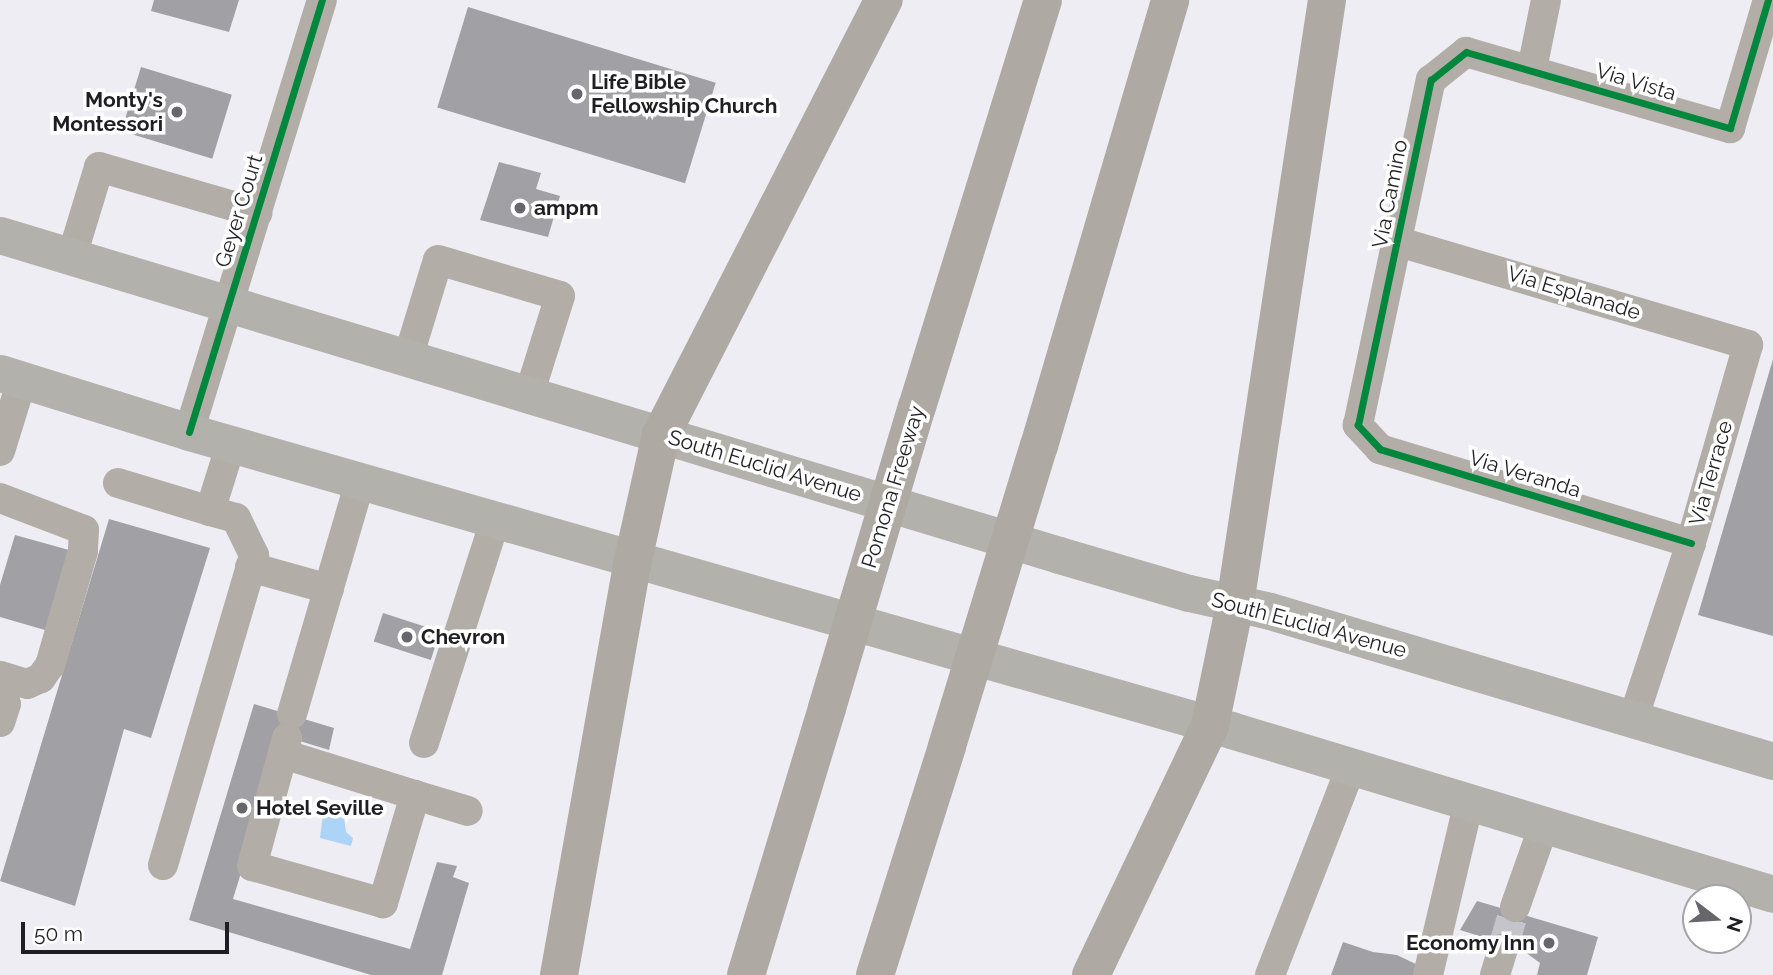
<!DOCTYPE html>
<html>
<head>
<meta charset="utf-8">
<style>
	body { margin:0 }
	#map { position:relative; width:1773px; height:975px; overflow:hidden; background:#eeedf4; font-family:Raleway,sans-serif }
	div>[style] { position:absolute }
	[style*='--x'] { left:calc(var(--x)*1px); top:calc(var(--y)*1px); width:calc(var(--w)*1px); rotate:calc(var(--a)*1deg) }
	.water>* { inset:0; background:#abd4f6 }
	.building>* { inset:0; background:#a1a0a5; transform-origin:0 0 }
	.minor-tunnel>* { height:30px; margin-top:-15px; transform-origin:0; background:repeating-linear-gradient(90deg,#c5c4ca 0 30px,transparent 0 45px) }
	.minor>* { height:30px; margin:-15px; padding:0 15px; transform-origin:15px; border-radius:15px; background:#b2aea7 }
	.major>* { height:37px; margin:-18.5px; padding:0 18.5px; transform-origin:18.5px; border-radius:18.5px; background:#b3b1ab }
	.highway>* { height:38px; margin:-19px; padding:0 19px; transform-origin:19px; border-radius:19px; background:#aeaaa3 }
	.highway-bridge>* { height:38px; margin:-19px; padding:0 19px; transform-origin:19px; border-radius:19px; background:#aeaaa3 }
	.cycleway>* { height:7px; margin:-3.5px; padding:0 3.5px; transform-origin:3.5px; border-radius:3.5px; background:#00873e }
	.dots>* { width:19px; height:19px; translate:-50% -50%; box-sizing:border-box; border:4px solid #fff; border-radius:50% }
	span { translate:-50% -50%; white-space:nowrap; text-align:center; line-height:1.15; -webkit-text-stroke:7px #fff; paint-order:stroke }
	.poi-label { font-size:21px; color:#1f1e22; font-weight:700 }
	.left { translate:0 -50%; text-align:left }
	.right { translate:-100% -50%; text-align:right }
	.street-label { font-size:21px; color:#1f1e22 }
	.north { position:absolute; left:1682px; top:884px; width:70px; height:70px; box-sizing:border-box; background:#fff; border:2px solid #a5a5a7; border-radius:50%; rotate:107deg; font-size:19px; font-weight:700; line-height:28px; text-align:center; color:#1f1e22 }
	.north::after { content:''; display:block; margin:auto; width:24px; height:32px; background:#67666c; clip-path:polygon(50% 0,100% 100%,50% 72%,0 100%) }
	.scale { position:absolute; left:21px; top:922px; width:208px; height:32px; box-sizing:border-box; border:4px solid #1f1e22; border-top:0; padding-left:9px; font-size:21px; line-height:24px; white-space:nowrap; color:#1f1e22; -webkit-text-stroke:5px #fff; paint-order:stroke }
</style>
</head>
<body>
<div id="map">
	<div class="water">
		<i style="clip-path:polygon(323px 813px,344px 818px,346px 832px,353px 838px,351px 846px,320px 838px)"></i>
	</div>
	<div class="building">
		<i style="clip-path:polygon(154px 0,239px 0,229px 32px,151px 11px)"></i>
		<i style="left:468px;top:7px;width:259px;height:105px;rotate:17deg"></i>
		<i style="left:141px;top:67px;width:95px;height:67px;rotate:17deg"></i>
		<i style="clip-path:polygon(499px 162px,541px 173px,536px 189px,560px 196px,548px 237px,480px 220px)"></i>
		<i style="clip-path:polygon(1773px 359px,1773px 636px,1698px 615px)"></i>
		<i style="clip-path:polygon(109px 519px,210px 548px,151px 738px,124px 729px,75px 906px,0 881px)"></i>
		<i style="clip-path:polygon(15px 535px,69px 550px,45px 630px,0 617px,0 585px)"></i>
		<i style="left:383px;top:613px;width:60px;height:30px;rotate:18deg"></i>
		<i style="clip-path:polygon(254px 704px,334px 728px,329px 750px,277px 734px,277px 754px,233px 899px,410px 949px,437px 862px,457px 866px,453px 877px,469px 883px,442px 975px,371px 975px,189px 920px)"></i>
		<i style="clip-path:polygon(1477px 901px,1598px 937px,1587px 975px,1537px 975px,1540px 963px,1521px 949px,1460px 930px)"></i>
		<i style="clip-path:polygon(1343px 942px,1373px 952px,1397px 955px,1422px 967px,1419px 975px,1331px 975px)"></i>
	</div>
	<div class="minor-tunnel">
		<i style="--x:1503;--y:948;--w:43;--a:-73.7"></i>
	</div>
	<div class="minor">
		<i style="--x:1532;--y:69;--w:70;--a:-78.5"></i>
		<i style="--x:1399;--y:242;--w:364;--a:16.4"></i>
		<i style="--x:1748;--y:345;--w:206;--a:106.1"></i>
		<i style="--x:1691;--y:543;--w:185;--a:108.2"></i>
		<i style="--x:72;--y:256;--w:93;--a:-73.1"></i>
		<i style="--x:99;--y:167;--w:165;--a:16.2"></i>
		<i style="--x:408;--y:358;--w:102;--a:-73"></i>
		<i style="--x:438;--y:260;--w:127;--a:16.4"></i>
		<i style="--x:560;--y:296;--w:104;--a:107.4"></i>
		<i style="--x:189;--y:432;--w:452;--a:-72.9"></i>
		<i style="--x:0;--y:451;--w:74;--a:-72.8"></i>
		<i style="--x:118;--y:483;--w:96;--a:16.9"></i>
		<i style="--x:210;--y:511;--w:70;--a:-72.6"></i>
		<i style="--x:0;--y:498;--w:90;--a:20.9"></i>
		<i style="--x:84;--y:530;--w:21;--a:93"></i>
		<i style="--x:83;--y:551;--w:119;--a:106.1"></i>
		<i style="--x:50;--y:665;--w:16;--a:125"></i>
		<i style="--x:41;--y:678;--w:15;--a:157"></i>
		<i style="--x:27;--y:684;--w:28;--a:-163"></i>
		<i style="--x:1691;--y:543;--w:325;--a:-163.2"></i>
		<i style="--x:1380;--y:449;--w:33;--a:-133"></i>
		<i style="--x:1358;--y:425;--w:353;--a:-78.1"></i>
		<i style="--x:1431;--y:80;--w:45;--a:-38.7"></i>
		<i style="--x:1466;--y:52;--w:275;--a:16.1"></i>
		<i style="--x:1730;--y:128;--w:134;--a:-73.5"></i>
		<i style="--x:250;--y:567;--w:82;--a:15.6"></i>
		<i style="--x:0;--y:702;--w:6;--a:18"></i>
		<i style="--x:6;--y:704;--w:19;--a:108"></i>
		<i style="--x:292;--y:714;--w:243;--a:-73.7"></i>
		<i style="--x:424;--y:743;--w:234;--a:-72.3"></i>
		<i style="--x:283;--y:754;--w:138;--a:17.3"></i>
		<i style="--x:415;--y:795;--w:113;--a:106.5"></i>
		<i style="--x:383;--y:903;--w:136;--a:-164.2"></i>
		<i style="--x:252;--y:866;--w:133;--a:-74.7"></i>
		<i style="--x:415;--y:795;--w:55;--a:16.8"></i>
		<i style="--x:163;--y:865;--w:323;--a:-73.6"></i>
		<i style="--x:254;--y:555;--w:41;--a:-115.9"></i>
		<i style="--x:236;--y:518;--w:27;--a:-165"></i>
		<i style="--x:1515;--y:907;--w:87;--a:-70.5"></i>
		<i style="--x:1270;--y:975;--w:223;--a:-68.7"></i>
		<i style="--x:1428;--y:975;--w:178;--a:-76.7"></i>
		<i style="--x:1495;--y:975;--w:28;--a:-73"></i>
	</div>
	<div class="major">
		<i style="--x:0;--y:235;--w:1106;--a:16.81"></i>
		<i style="--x:1059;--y:555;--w:135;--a:16.3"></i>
		<i style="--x:1189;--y:593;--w:83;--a:12.5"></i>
		<i style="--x:1270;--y:611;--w:525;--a:16.61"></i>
		<i style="--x:0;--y:373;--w:198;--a:17.3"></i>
		<i style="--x:189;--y:432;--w:1084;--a:15.96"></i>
		<i style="--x:1231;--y:730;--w:566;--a:16.83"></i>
	</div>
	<div class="highway">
		<i style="--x:917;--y:407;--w:426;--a:-72.8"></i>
		<i style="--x:1039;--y:446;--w:465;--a:-73.6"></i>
		<i style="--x:559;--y:975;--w:422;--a:-79.9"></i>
		<i style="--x:633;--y:560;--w:128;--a:-77.4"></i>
		<i style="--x:661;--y:435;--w:489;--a:-62.9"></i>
		<i style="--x:746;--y:975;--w:279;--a:-73.1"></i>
		<i style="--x:875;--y:975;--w:240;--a:-72.5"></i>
		<i style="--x:1091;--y:975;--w:277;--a:-64.5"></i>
		<i style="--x:1210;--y:725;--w:124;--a:-78.3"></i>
		<i style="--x:1235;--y:604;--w:611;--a:-81.34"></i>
	</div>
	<div class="highway-bridge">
		<i style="--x:827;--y:708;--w:314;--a:-73.4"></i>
		<i style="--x:947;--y:746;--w:314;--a:-73"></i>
	</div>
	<div class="cycleway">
		<i style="--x:189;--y:432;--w:452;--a:-72.9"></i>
		<i style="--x:1691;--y:543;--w:325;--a:-163.2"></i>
		<i style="--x:1380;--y:449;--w:33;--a:-133"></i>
		<i style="--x:1358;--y:425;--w:353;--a:-78.1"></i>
		<i style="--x:1431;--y:80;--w:45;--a:-38.7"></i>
		<i style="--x:1466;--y:52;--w:275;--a:16.1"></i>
		<i style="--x:1730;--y:128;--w:134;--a:-73.5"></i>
	</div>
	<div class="dots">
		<i style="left:577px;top:94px;background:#67666c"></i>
		<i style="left:177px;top:112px;background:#67666c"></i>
		<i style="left:520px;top:208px;background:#67666c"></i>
		<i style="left:407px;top:637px;background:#67666c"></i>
		<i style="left:242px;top:808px;background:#67666c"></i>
		<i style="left:1549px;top:943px;background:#67666c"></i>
	</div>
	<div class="poi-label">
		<span class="left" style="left:591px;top:94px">Life Bible<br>Fellowship Church</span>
		<span class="right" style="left:163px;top:112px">Monty's<br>Montessori</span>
		<span class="left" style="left:534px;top:208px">ampm</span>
		<span class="left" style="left:421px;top:637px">Chevron</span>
		<span class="left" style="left:256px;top:808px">Hotel Seville</span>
		<span class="right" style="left:1535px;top:943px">Economy Inn</span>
	</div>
	<div class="street-label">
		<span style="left:1636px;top:82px;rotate:17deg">Via Vista</span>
		<span style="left:1390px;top:194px;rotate:-79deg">Via Camino</span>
		<span style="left:239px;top:211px;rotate:-73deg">Geyer Court</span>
		<span style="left:1574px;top:293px;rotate:17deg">Via Esplanade</span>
		<span style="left:765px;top:466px;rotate:17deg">South Euclid Avenue</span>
		<span style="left:1711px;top:473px;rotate:-74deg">Via Terrace</span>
		<span style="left:1525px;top:474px;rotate:17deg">Via Veranda</span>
		<span style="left:893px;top:487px;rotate:-73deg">Pomona Freeway</span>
		<span style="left:1309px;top:625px;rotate:15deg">South Euclid Avenue</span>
	</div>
	<div class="north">N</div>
	<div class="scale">50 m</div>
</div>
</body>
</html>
